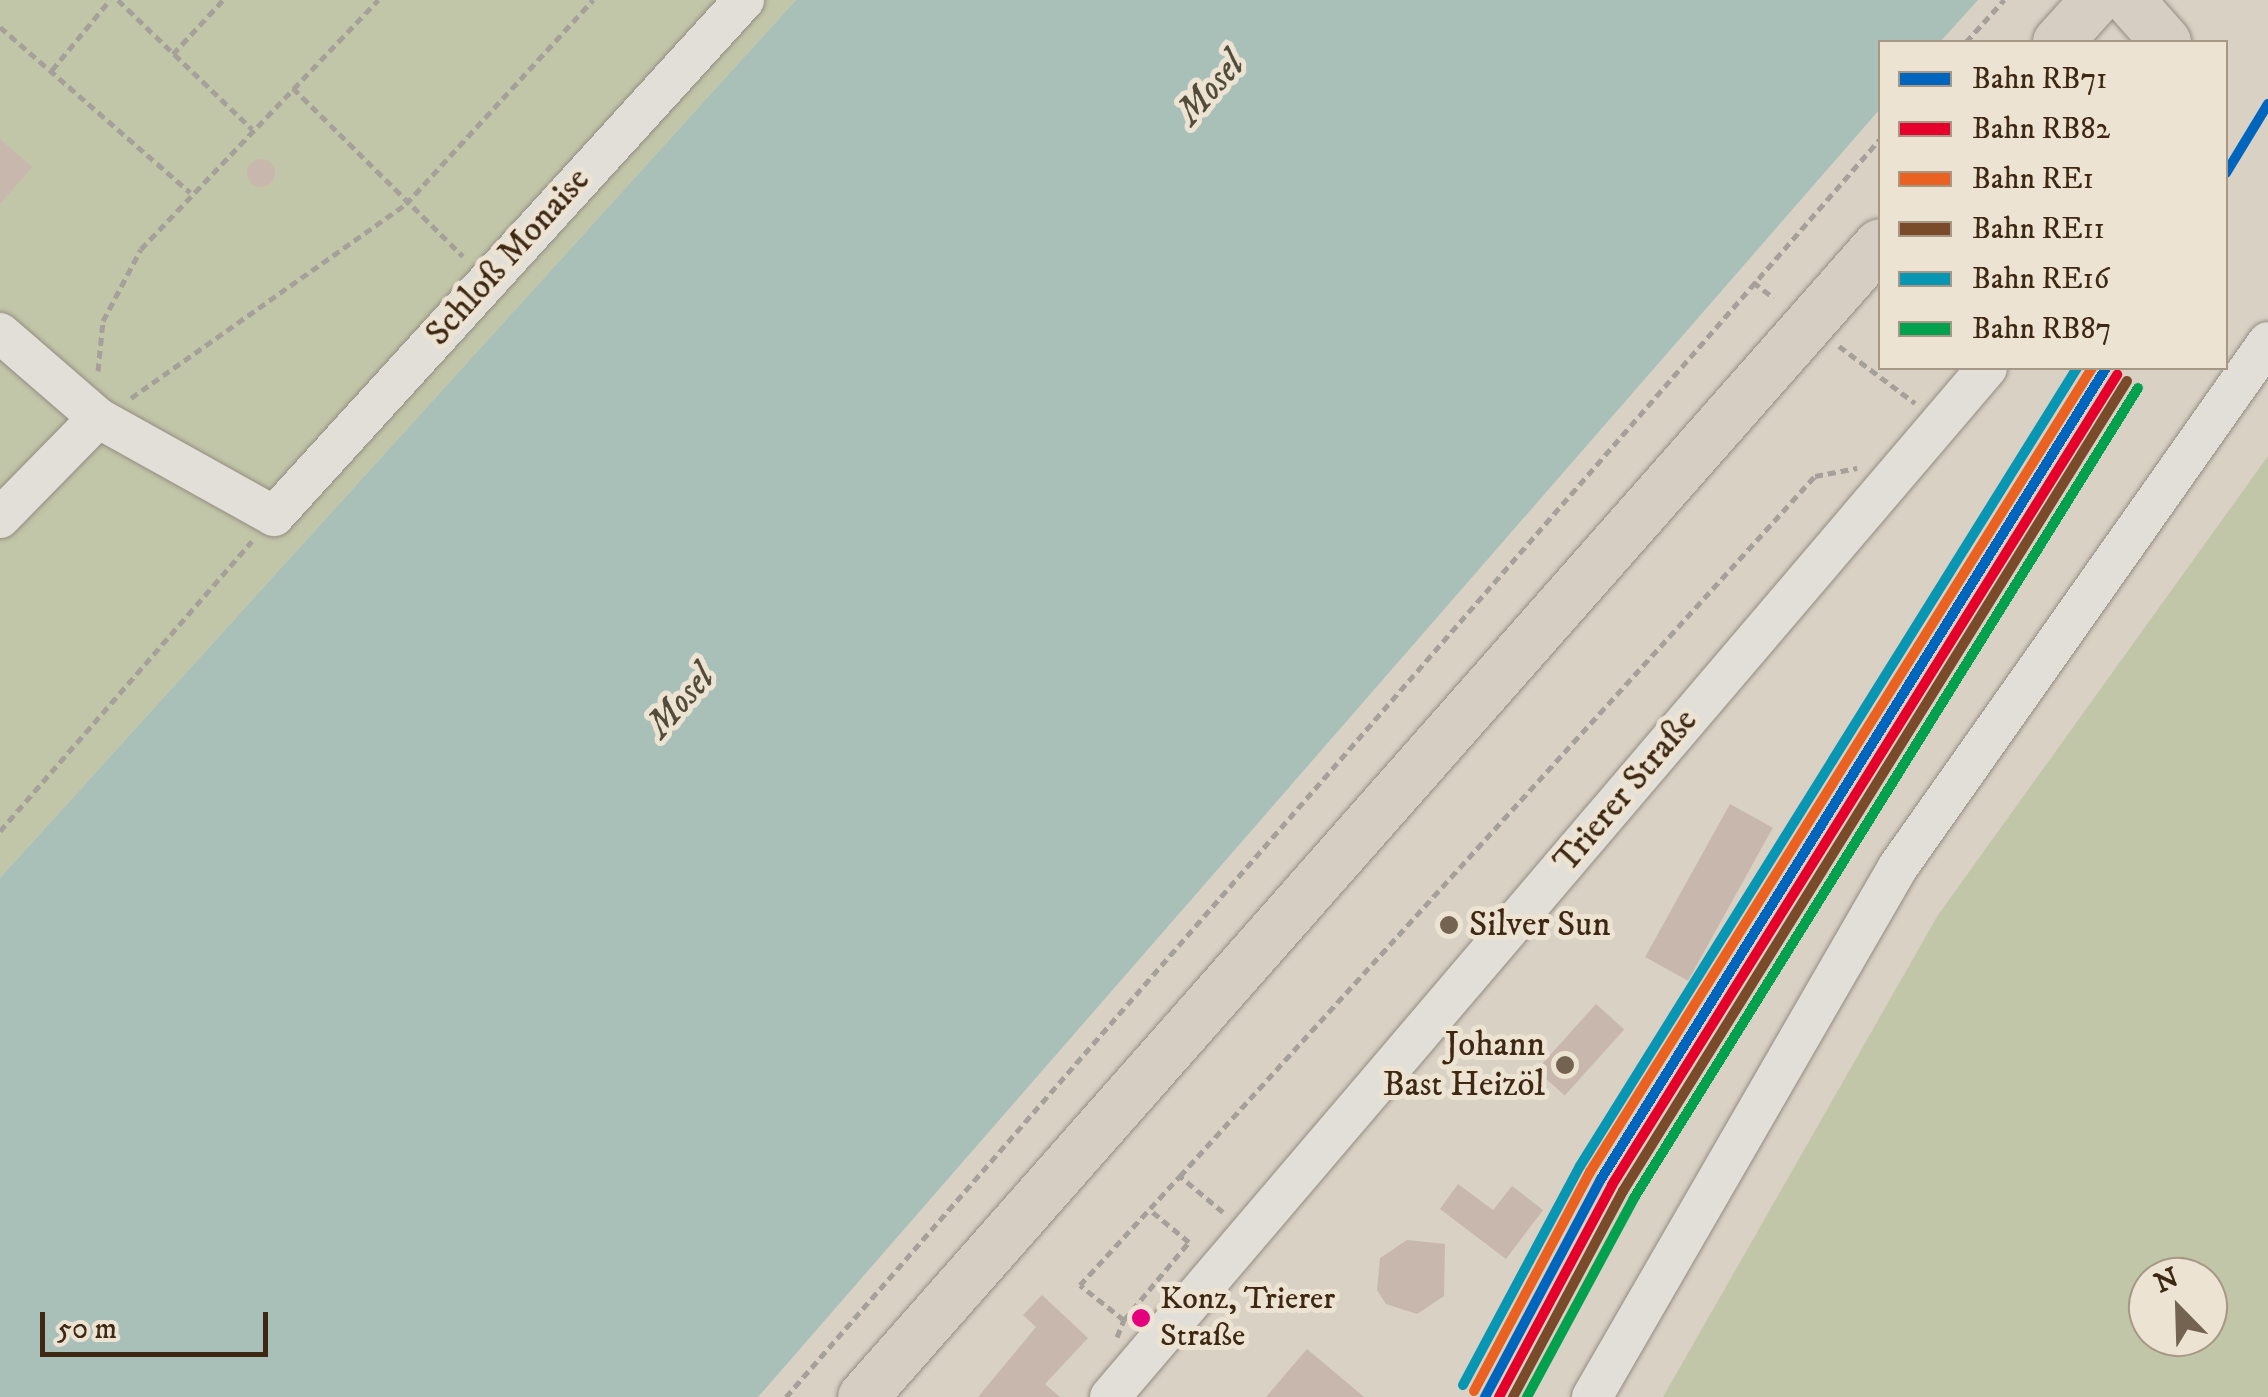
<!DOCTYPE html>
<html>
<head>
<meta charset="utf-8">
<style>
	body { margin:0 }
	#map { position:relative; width:2268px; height:1397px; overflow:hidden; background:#d9d1c4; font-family:"IM FELL DW Pica",serif }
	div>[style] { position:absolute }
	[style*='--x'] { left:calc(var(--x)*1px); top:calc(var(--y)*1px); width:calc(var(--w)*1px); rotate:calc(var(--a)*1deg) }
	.green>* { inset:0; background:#c2c6a8 }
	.water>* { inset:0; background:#a9c0b9 }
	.building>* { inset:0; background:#c8b7ac; transform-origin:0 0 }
	.round { border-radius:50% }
	.path>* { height:5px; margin-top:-2.5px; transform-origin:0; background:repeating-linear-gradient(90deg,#a5a099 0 8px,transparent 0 13px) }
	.roads { filter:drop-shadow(0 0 2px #938c81) drop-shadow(0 0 2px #938c81) }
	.minor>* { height:40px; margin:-20px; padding:0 20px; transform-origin:20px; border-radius:20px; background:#e2dfd8 }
	.major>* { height:50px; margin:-25px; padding:0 25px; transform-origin:25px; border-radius:25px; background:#d6cec3 }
	.rail-1>* { height:10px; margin:-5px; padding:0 5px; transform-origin:5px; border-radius:5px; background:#0065bd }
	.rail-2>* { height:10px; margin:-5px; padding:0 5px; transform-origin:5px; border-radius:5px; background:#e4002b }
	.rail-3>* { height:10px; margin:-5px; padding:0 5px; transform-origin:5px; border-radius:5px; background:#e96221 }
	.rail-4>* { height:10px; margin:-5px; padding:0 5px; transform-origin:5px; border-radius:5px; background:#7a4b2a }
	.rail-5>* { height:10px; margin:-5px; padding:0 5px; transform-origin:5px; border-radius:5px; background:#0996b2 }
	.rail-6>* { height:10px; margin:-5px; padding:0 5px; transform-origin:5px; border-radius:5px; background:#03a04e }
	.dots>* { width:28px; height:28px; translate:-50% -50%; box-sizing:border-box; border:5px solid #ece3d3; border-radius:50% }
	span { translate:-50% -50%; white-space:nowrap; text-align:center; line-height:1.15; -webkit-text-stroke:10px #ece3d3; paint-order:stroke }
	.bus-label { font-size:32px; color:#3f2813 }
	.left { translate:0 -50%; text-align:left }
	.street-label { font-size:35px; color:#3f2813 }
	.poi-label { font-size:35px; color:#3f2813 }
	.right { translate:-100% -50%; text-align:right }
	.water-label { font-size:38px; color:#544c3b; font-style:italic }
	.legend { position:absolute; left:1878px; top:40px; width:350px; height:330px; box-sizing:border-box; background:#ece3d3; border:2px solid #a79886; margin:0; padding:12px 18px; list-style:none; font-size:30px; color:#3f2813 }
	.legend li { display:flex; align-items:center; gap:20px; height:50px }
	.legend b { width:50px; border:2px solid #a79886 }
	.north { position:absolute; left:2128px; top:1257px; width:100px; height:100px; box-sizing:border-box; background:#ece3d3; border:2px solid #a79886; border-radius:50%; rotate:337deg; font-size:28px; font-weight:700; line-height:40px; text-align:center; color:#3f2813 }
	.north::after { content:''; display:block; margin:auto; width:35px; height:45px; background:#756351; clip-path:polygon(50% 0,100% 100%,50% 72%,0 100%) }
	.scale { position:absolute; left:40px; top:1312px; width:228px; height:45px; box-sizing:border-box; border:5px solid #3f2813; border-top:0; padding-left:12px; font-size:30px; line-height:35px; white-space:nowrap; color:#3f2813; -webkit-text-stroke:8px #ece3d3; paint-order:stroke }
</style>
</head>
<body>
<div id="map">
	<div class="green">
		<i style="clip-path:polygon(0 0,796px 0,0 878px)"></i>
		<i style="clip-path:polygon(evenodd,2268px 456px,2268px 1397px,1663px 1397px,1938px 915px,2268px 456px,2148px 1277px,2208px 1277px,2208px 1337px,2148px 1337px,2148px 1277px)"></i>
	</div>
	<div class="water">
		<i style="clip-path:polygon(796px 0,1978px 0,1940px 42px,1880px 42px,1880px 109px,758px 1397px,0 1397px,0 878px)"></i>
	</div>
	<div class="building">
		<i style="clip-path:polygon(0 139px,32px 167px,0 204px)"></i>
		<i class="round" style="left:247px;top:159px;width:28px;height:28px"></i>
		<i style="left:1730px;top:804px;width:49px;height:175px;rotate:29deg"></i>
		<i style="left:1596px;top:1004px;width:38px;height:89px;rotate:42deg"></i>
		<i style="clip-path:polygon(1458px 1184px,1493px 1210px,1512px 1186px,1543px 1210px,1506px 1259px,1440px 1209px)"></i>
		<i style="clip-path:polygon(1407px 1240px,1445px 1244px,1444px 1296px,1417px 1314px,1386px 1304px,1377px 1290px,1380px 1258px)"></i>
		<i style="clip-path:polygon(1042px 1295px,1088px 1338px,1045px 1384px,1060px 1397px,978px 1397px,1036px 1327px,1023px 1315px)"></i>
		<i style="clip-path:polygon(1307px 1349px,1364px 1397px,1266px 1397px)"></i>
	</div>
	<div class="path">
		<i style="--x:118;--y:0;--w:186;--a:43.9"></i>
		<i style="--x:0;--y:27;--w:252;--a:41"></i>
		<i style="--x:1966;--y:42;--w:57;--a:-47.9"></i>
		<i style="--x:173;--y:54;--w:74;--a:-47.2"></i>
		<i style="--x:52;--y:70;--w:91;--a:-50.4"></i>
		<i style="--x:293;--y:88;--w:239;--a:44.7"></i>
		<i style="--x:1753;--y:282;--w:26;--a:37"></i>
		<i style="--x:1839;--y:346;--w:95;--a:36.9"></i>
		<i style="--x:98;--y:371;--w:50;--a:-84.3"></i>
		<i style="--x:103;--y:321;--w:81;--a:-62.2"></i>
		<i style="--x:141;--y:249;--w:344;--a:-46.4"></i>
		<i style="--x:131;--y:398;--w:337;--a:-35.2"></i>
		<i style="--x:406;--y:204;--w:277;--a:-47.5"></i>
		<i style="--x:0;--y:831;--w:384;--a:-49"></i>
		<i style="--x:1223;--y:1212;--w:56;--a:-140.1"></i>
		<i style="--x:1180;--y:1176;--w:945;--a:-47.79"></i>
		<i style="--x:1815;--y:476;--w:43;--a:-10.8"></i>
		<i style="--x:1124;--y:1320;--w:102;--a:-50.2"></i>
		<i style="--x:1189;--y:1242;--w:52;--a:-140.5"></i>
		<i style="--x:1117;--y:1337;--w:18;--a:-68"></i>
		<i style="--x:1124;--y:1320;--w:56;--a:-141.5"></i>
		<i style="--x:1080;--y:1285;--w:148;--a:-47.5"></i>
		<i style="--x:786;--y:1397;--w:1667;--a:-48.99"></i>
	</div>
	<div class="roads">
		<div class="minor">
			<i style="--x:0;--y:333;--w:130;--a:40.9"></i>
			<i style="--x:98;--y:418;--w:201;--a:29.1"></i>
			<i style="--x:274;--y:516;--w:698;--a:-47.67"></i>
			<i style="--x:0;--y:518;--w:140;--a:-45.6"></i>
			<i style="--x:1110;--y:1397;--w:1352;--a:-49.56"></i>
			<i style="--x:1592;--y:1397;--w:612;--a:-60"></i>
			<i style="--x:1898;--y:867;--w:642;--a:-54.83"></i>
		</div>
		<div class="major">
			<i style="--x:2129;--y:0;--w:56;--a:48.6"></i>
			<i style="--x:2058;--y:42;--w:57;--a:-47.9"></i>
			<i style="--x:863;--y:1397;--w:1537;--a:-48.59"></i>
		</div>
	</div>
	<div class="rail-1">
		<i style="--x:2226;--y:173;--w:81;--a:-58.7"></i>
		<i style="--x:1485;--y:1397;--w:247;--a:-62"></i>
		<i style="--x:1601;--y:1179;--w:955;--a:-58.09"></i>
	</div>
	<div class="rail-2">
		<i style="--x:1499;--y:1397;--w:240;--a:-61.9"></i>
		<i style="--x:1612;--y:1185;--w:955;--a:-58.06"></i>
	</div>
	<div class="rail-3">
		<i style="--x:1474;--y:1391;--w:248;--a:-62.1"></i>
		<i style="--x:1590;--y:1172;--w:948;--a:-58.02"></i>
	</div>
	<div class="rail-4">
		<i style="--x:1513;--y:1397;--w:234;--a:-61.9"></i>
		<i style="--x:1623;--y:1191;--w:954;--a:-58.11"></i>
	</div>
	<div class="rail-5">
		<i style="--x:1463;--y:1385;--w:248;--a:-61.9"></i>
		<i style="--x:1580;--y:1166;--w:940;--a:-58.09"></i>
	</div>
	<div class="rail-6">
		<i style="--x:1527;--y:1397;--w:226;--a:-61.7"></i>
		<i style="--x:1634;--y:1198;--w:954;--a:-58.11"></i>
	</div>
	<div class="dots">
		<i style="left:1449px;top:925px;background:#756351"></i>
		<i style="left:1565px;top:1065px;background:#756351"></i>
		<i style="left:1141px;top:1318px;background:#e5007d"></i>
	</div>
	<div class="bus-label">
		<span class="left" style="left:1160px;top:1318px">Konz, Trierer<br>Straße</span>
	</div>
	<div class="street-label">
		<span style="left:508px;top:257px;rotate:-48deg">Schloß Monaise</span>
		<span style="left:1626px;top:791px;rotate:-50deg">Trierer Straße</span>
	</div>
	<div class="poi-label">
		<span class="left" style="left:1469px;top:925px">Silver Sun</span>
		<span class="right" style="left:1545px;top:1065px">Johann<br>Bast Heizöl</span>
	</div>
	<div class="water-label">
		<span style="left:1211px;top:89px;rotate:-49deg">Mosel</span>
		<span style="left:681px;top:702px;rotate:-49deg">Mosel</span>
	</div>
	<ul class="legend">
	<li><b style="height:12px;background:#0065bd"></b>Bahn RB71</li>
	<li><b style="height:12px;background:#e4002b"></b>Bahn RB82</li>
	<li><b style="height:12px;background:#e96221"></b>Bahn RE1</li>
	<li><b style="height:12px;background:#7a4b2a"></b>Bahn RE11</li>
	<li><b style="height:12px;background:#0996b2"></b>Bahn RE16</li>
	<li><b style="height:12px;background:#03a04e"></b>Bahn RB87</li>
	</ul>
	<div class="north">N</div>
	<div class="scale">50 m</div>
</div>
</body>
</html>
